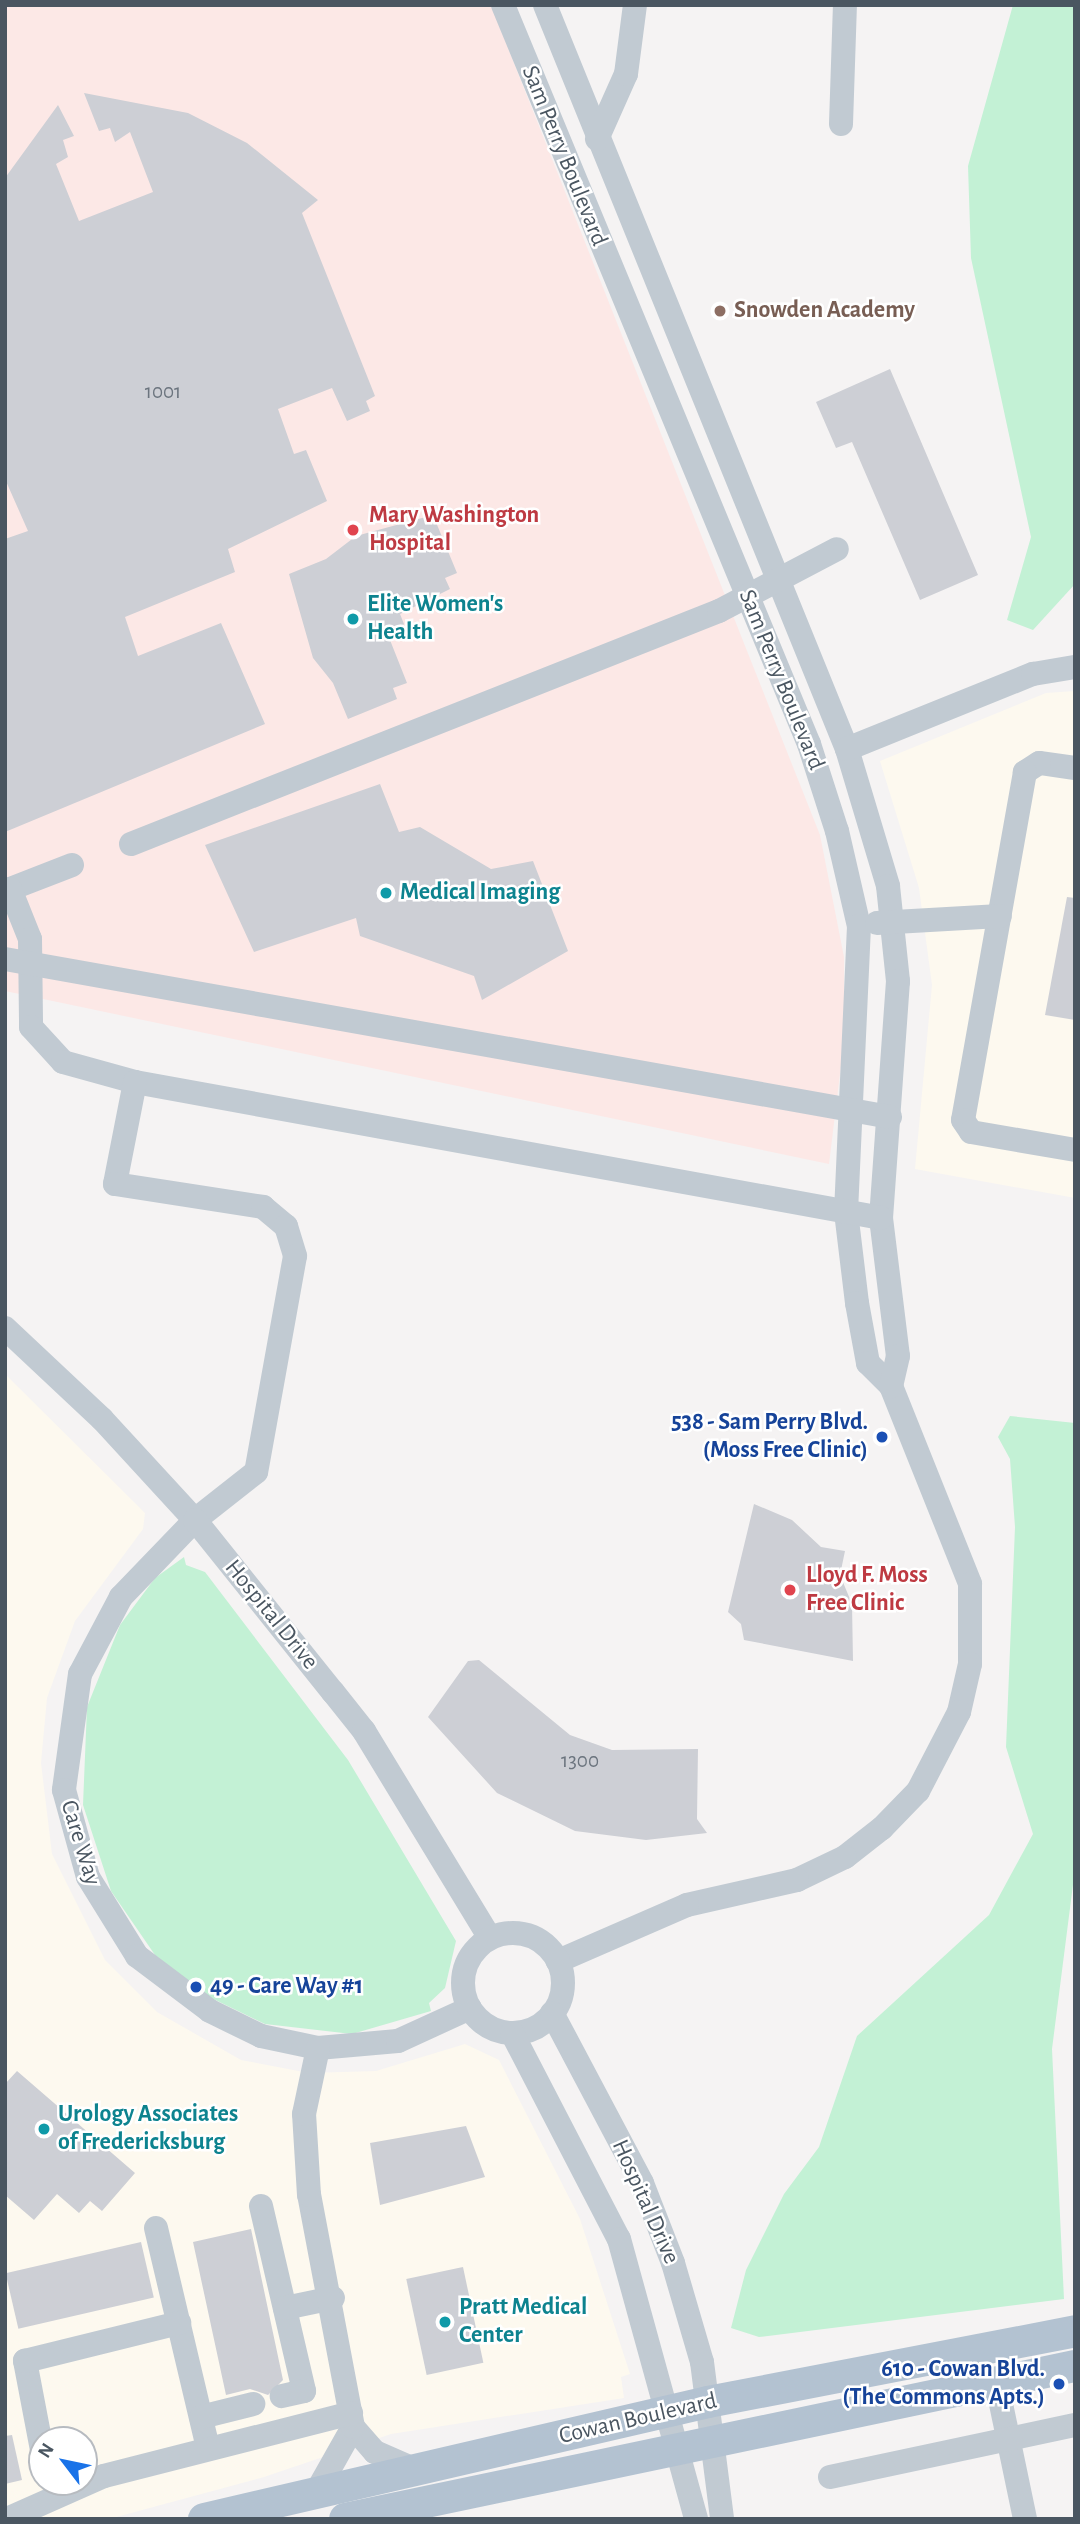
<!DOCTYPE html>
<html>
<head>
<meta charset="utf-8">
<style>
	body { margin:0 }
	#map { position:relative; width:1080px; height:2524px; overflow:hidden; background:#f5f3f3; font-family:"Alegreya Sans",sans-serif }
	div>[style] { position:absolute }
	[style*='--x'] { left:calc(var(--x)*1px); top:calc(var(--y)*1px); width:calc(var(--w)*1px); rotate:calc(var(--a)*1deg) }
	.commercial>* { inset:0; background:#fdf9ef }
	.medical>* { inset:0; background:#fce8e6 }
	.green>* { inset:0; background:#c3f1d5 }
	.building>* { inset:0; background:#cdcfd5; transform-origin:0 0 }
	.minor>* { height:24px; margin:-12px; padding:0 12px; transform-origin:12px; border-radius:12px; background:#c1cad2 }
	.minor>.ring { margin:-12px; padding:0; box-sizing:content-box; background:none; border:24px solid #c1cad2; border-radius:50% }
	.major>* { height:32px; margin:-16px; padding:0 16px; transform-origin:16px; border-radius:16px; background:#b3c2d1 }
	.dots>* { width:19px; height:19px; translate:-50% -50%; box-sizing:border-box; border:4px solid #fff; border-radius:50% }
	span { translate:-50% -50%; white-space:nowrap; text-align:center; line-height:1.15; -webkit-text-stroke:5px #fff; paint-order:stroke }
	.number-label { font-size:21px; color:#6b747e }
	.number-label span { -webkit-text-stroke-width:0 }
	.street-label { font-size:24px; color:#4a5661 }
	.education-label { font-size:24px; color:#785e54; font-weight:700 }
	.left { translate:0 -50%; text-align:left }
	.health-label { font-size:24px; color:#be3a42; font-weight:700 }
	.culture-label { font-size:24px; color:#0d838f; font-weight:700 }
	.transit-label { font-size:24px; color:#164399; font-weight:700 }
	.right { translate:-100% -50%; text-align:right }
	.frame { position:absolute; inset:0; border:7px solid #4a5661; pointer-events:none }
	.north { position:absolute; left:28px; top:2426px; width:70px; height:70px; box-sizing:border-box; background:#fff; border:2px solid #b7bbc0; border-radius:50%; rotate:302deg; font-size:19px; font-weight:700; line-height:28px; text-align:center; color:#4a5661 }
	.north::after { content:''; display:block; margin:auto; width:24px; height:32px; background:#1a73e8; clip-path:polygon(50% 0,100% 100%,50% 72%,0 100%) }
</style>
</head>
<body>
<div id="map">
	<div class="commercial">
		<i style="clip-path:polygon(1075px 691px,1075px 1198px,915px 1169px,932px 985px,919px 888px,880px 761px,1046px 693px)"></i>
		<i style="clip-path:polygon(evenodd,5px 1374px,145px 1513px,143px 1529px,75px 1621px,47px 1698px,41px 1763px,52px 1854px,105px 1960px,157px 2012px,241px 2060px,309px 2073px,376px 2071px,465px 2044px,499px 2060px,580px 2219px,630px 2374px,621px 2377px,624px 2398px,391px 2434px,264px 2477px,109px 2519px,5px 2519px,5px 1374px,42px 2440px,84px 2440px,84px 2482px,42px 2482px,42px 2440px)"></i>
	</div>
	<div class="medical">
		<i style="clip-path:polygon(5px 5px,491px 5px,820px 835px,844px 957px,844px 1041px,829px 1164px,5px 991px)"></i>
	</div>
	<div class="green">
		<i style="clip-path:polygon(1013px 5px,1075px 5px,1075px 584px,1033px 630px,1007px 620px,1031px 537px,971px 258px,968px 166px)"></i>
		<i style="clip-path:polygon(1010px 1416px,1075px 1423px,1075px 1869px,1052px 2049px,1064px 2299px,759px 2337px,731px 2328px,746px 2270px,784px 2194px,819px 2147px,857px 2036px,989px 1915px,1033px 1834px,1006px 1747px,1015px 1527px,1010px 1459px,998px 1437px)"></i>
		<i style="clip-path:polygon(184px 1557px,186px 1565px,205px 1572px,348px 1760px,456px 1941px,445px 1988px,429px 2003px,431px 2011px,352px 2034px,265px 2024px,199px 1992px,155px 1955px,111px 1891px,83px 1805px,87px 1707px,120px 1625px,155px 1578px)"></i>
	</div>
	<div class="building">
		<i style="clip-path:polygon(84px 93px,188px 113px,247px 143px,318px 200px,302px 213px,375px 396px,366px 401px,370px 411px,347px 421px,332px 388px,278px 409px,294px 454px,306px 450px,327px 501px,228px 549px,235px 572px,125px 617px,138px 656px,221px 623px,265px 724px,5px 832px,5px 539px,28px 531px,5px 479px,5px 178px,58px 105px,74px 136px,63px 140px,68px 157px,56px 164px,79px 221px,153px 192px,130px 132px,115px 142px,110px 128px,99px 131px)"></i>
		<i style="clip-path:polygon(890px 369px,978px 575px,920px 600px,852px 442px,836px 448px,816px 402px)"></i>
		<i style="clip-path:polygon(433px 515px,457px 573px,445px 578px,450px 589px,400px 614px,404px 624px,390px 640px,407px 683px,393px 688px,397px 699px,348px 719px,333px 683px,313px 658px,289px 574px,326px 559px,356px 536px)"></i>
		<i style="clip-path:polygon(380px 784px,399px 832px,420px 827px,491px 869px,533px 861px,568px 951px,482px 1000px,474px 976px,360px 936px,356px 918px,254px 952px,205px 845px)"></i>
		<i style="clip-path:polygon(1067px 897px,1075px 898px,1075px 1020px,1045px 1015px)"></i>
		<i style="clip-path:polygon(754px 1504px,792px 1520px,821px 1547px,845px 1551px,840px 1575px,852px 1604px,853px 1661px,744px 1640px,741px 1624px,728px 1612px)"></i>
		<i style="clip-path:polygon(479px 1660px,570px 1735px,612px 1750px,698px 1749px,697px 1819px,707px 1833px,646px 1840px,575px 1831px,497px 1793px,428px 1717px,468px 1661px)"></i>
		<i style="clip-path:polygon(17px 2071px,135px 2173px,102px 2211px,90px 2201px,79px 2213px,57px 2194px,34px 2220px,5px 2195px,5px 2084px)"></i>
		<i style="clip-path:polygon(466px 2126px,485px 2177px,380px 2205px,370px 2143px)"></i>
		<i style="clip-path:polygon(251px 2229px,283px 2380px,268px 2395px,250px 2389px,226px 2395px,193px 2242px)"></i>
		<i style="left:141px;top:2242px;width:57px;height:139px;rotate:77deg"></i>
		<i style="left:463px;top:2267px;width:98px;height:58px;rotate:78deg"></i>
		<i style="clip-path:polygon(12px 2435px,22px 2480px,5px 2484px,5px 2436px)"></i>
	</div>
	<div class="minor">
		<i style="--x:503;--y:5;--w:800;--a:67.51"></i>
		<i style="--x:809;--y:744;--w:91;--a:72.2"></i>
		<i style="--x:837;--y:831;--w:98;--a:77"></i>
		<i style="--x:859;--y:926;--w:286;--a:92.6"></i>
		<i style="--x:846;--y:1212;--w:92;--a:83.1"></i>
		<i style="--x:857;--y:1303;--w:61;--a:79.6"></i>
		<i style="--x:868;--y:1363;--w:33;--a:45"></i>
		<i style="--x:891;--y:1386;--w:213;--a:68.2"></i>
		<i style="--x:970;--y:1584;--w:80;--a:90"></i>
		<i style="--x:970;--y:1664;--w:49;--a:102.9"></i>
		<i style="--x:959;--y:1712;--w:89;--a:117.4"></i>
		<i style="--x:918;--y:1791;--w:52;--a:134.2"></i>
		<i style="--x:882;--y:1828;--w:47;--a:141.9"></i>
		<i style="--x:845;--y:1857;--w:53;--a:154.4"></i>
		<i style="--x:797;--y:1880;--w:113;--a:167.2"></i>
		<i style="--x:687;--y:1905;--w:141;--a:156.5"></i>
		<i style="--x:545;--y:5;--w:803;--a:67.91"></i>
		<i style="--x:847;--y:749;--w:143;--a:73.3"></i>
		<i style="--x:888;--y:886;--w:96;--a:84"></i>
		<i style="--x:898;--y:981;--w:238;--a:94.1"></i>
		<i style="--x:881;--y:1218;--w:139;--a:83"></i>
		<i style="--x:898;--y:1356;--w:31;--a:103"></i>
		<i style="--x:841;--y:124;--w:119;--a:-88.1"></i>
		<i style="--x:597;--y:139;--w:71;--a:-66"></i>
		<i style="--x:626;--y:74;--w:70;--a:-82.6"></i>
		<i style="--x:847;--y:749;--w:201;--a:-22"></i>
		<i style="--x:1033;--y:674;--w:43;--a:-9.5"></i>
		<i style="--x:1075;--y:768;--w:36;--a:-172"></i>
		<i style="--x:1039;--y:763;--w:17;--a:147"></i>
		<i style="--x:1025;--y:772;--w:353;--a:100.1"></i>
		<i style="--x:963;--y:1120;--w:14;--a:56"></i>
		<i style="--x:971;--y:1132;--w:106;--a:9.8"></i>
		<i style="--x:131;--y:844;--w:632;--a:-21.62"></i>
		<i style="--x:719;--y:611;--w:133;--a:-27.7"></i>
		<i style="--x:72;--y:865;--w:66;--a:158.8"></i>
		<i style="--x:10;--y:889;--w:54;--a:68.2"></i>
		<i style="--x:30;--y:939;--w:88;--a:89.3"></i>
		<i style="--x:31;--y:1027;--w:47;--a:47.6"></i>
		<i style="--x:63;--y:1062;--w:75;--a:15.5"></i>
		<i style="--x:135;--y:1082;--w:758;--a:10.33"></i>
		<i style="--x:877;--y:923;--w:123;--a:-3.3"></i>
		<i style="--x:5;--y:959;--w:899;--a:10.12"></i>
		<i style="--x:135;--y:1082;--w:104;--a:101.1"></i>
		<i style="--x:115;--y:1184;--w:150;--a:8.8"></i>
		<i style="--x:263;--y:1207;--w:30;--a:40"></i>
		<i style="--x:286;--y:1226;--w:31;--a:73"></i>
		<i style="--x:295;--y:1256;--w:219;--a:100.2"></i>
		<i style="--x:256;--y:1472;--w:78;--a:141.8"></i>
		<i style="--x:195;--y:1520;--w:107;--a:133.9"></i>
		<i style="--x:121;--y:1597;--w:87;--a:118"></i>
		<i style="--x:80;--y:1674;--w:117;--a:97.9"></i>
		<i style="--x:64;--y:1790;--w:90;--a:74.6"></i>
		<i style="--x:88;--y:1877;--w:93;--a:58.2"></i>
		<i style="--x:137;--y:1956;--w:91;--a:37"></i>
		<i style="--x:210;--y:2011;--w:57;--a:26.1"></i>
		<i style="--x:261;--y:2036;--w:58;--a:11.9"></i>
		<i style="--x:318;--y:2048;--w:80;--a:-5"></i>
		<i style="--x:398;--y:2041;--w:79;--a:-24.6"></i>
		<i style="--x:5;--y:1328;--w:133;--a:43.2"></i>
		<i style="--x:102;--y:1419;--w:137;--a:47.4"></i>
		<i style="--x:195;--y:1520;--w:221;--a:51.3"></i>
		<i style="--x:333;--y:1692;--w:50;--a:51.5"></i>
		<i style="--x:364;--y:1731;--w:242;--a:58.7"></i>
		<i class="ring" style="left:463px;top:1933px;width:76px;height:76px"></i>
		<i style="--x:552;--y:2013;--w:192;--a:62.1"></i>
		<i style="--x:642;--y:2183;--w:86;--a:68.8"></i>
		<i style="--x:673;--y:2263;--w:103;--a:73.7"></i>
		<i style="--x:702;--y:2362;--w:158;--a:82.7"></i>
		<i style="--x:512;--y:2033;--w:232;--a:62.6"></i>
		<i style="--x:619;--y:2239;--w:290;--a:74.6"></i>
		<i style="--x:261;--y:2206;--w:190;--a:76.9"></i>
		<i style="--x:304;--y:2391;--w:23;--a:167"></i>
		<i style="--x:156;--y:2228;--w:226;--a:76.7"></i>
		<i style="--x:285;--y:2308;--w:49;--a:-11.8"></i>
		<i style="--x:996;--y:2380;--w:142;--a:78.2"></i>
		<i style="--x:201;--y:2417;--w:54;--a:-14"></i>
		<i style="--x:353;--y:2427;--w:33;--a:49"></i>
		<i style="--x:375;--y:2452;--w:43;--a:23.6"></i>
		<i style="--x:42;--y:2450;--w:91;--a:-100.8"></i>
		<i style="--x:25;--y:2361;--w:159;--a:-13.9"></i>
		<i style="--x:830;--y:2477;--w:250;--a:-12"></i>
		<i style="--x:317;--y:2491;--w:73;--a:-60.6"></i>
		<i style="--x:353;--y:2427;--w:236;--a:-100.7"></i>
		<i style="--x:309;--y:2195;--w:81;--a:-93.5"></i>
		<i style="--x:304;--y:2114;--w:67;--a:-78"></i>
		<i style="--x:7;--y:2519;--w:106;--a:-23.9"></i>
		<i style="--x:104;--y:2476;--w:255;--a:-14.3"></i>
	</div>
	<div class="major">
		<i style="--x:204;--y:2519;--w:517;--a:-13.07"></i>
		<i style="--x:708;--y:2402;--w:374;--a:-10.9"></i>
		<i style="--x:345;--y:2519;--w:746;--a:-11.84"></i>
	</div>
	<div class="dots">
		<i style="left:720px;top:311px;background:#8d6e63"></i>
		<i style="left:353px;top:530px;background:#e0444e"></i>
		<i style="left:353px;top:619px;background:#0f9aa8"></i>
		<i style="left:386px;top:893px;background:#0f9aa8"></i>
		<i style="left:882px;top:1437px;background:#1a4fb4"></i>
		<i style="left:790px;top:1590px;background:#e0444e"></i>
		<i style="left:196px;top:1987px;background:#1a4fb4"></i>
		<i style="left:44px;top:2129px;background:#0f9aa8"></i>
		<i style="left:445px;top:2322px;background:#0f9aa8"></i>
		<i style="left:1059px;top:2384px;background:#1a4fb4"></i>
	</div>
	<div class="number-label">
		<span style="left:163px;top:392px">1001</span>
		<span style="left:580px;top:1761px">1300</span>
	</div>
	<div class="street-label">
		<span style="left:564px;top:156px;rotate:68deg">Sam Perry Boulevard</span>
		<span style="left:781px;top:680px;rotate:68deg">Sam Perry Boulevard</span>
		<span style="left:271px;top:1615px;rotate:51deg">Hospital Drive</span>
		<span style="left:80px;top:1843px;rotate:73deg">Care Way</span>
		<span style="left:645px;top:2202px;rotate:66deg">Hospital Drive</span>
		<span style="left:638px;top:2419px;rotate:-13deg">Cowan Boulevard</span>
	</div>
	<div class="education-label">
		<span class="left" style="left:734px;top:311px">Snowden Academy</span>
	</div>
	<div class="health-label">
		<span class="left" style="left:369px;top:530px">Mary Washington<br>Hospital</span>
		<span class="left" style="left:806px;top:1590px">Lloyd F. Moss<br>Free Clinic</span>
	</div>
	<div class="culture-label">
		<span class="left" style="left:367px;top:619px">Elite Women's<br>Health</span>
		<span class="left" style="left:400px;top:893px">Medical Imaging</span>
		<span class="left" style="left:58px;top:2129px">Urology Associates<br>of Fredericksburg</span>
		<span class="left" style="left:459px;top:2322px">Pratt Medical<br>Center</span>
	</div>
	<div class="transit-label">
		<span class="right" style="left:868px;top:1437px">538 - Sam Perry Blvd.<br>(Moss Free Clinic)</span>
		<span class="left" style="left:210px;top:1987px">49 - Care Way #1</span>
		<span class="right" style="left:1045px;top:2384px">610 - Cowan Blvd.<br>(The Commons Apts.)</span>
	</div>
	<div class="frame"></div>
	<div class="north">N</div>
</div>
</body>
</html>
